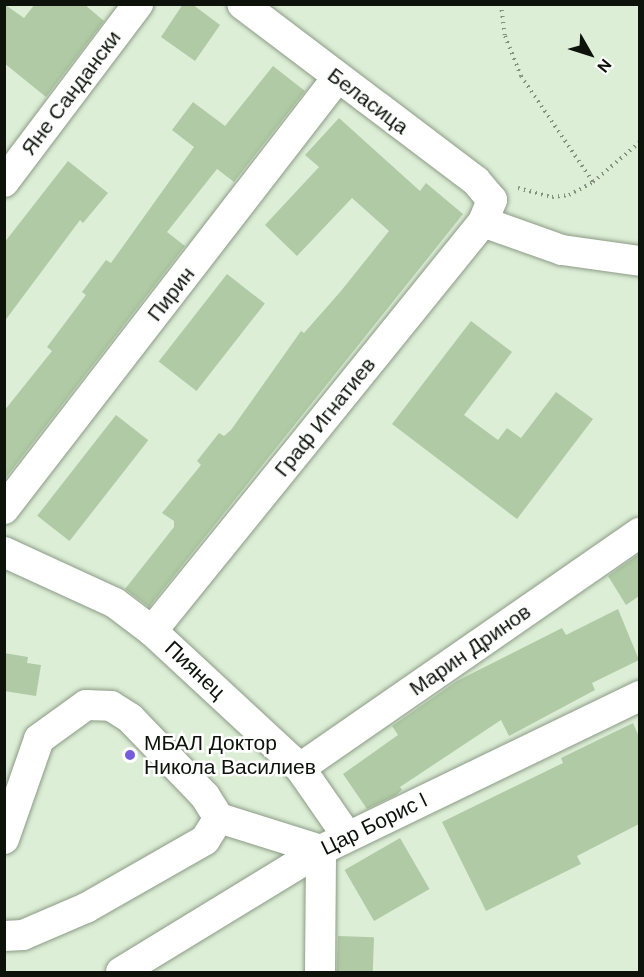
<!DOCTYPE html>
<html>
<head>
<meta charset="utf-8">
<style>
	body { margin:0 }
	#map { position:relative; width:644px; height:977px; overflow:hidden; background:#ddeed7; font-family:"DM Sans",sans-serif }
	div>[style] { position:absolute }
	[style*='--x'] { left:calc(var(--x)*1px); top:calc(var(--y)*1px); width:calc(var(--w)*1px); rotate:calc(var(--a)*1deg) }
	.building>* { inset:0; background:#afcaa4; transform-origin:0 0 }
	.path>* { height:4px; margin-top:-2px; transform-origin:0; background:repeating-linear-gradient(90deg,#84907f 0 1.5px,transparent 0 6px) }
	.roads { filter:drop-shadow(0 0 2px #8b9b85) drop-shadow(0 0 2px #8b9b85) }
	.minor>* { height:30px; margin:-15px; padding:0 15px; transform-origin:15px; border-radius:15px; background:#fff }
	.dots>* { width:16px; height:16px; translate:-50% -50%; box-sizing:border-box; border:3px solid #fff; border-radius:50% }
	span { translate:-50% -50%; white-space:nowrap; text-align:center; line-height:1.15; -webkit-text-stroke:5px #fff; paint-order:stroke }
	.street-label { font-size:21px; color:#0d130b }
	.poi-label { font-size:21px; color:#0d130b }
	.left { translate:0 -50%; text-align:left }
	.frame { position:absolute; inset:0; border:6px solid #0d130b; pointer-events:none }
	.north { position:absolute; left:560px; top:24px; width:60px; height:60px; -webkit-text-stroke:4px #fff; paint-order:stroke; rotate:129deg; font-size:16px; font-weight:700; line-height:24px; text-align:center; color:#0d130b }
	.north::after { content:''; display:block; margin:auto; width:21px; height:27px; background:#0d130b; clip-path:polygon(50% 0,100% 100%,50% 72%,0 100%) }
</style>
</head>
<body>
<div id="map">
	<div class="building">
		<i style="clip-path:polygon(4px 4px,24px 18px,35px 4px,84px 4px,104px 21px,46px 97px,4px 63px)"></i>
		<i style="clip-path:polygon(183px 4px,192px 4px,220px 25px,195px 61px,161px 37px)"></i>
		<i style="clip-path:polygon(273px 66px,305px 91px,234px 182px,217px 169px,167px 232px,185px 246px,4px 480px,4px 411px,52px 351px,47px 347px,86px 295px,82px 292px,106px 260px,111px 263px,194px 147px,172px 130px,193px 102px,225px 126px)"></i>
		<i style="clip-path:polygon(339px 118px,420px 191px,426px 183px,463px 214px,149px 607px,125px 589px,174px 527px,174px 521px,162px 513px,201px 465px,197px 461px,219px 433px,224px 436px,231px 430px,301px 331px,304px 333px,341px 291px,389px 231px,352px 198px,297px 256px,265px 225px,319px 167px,305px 155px)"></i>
		<i style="clip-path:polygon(68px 161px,108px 193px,83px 223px,80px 220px,4px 322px,4px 243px)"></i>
		<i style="left:227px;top:274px;width:48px;height:111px;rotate:38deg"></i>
		<i style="clip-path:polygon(471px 321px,512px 352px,464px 415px,498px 440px,507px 428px,521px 438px,556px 392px,593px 419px,517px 519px,392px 424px)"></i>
		<i style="left:116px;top:415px;width:41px;height:128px;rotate:38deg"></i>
		<i style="clip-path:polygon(639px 554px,639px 596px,626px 605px,608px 576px)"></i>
		<i style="clip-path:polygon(618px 609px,639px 660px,592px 683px,595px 690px,509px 736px,501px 720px,400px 787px,402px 790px,396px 795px,367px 809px,343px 774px,398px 735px,392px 726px,457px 681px,562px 628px,566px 635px)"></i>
		<i style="clip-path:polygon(4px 653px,28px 657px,27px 663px,41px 665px,36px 696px,4px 691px)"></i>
		<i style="clip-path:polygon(633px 723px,639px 737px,639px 824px,577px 856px,581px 864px,486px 911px,442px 822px,563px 763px,561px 758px)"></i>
		<i style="left:400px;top:838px;width:59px;height:64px;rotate:60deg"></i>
		<i style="left:338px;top:936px;width:36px;height:36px;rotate:2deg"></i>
	</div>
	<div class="path">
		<i style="--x:501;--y:4;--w:32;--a:83"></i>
		<i style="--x:505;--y:36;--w:43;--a:68.2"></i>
		<i style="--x:521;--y:76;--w:128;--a:55.8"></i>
		<i style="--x:518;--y:188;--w:35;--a:15"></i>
		<i style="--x:552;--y:197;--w:17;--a:-7"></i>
		<i style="--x:569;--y:195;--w:27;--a:-28"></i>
		<i style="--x:593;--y:182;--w:62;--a:-40.4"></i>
	</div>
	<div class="roads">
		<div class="minor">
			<i style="--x:4;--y:182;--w:223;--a:-53"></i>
			<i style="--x:483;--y:222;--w:84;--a:19.5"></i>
			<i style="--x:562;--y:250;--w:79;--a:8"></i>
			<i style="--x:4;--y:509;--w:545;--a:-52.31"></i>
			<i style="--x:4;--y:552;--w:122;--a:24.7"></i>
			<i style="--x:115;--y:603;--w:46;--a:37.1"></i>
			<i style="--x:152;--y:631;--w:202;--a:42.8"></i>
			<i style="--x:300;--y:768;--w:83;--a:55.3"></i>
			<i style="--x:152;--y:631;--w:526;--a:-51.02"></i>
			<i style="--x:483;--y:222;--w:24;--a:-68"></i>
			<i style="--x:492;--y:200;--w:25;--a:-130"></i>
			<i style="--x:476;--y:181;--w:293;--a:-142.9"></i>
			<i style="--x:300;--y:768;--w:413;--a:-34.7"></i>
			<i style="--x:4;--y:839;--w:106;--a:-70.7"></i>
			<i style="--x:39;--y:739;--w:58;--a:-35.9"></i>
			<i style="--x:86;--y:705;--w:25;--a:2"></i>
			<i style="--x:111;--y:706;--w:22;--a:32"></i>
			<i style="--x:130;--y:718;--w:108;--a:46.1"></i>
			<i style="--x:205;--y:796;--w:26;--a:58"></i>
			<i style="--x:219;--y:818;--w:107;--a:17.4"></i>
			<i style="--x:4;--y:936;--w:19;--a:-3"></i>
			<i style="--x:23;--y:935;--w:69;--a:-23.2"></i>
			<i style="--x:86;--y:908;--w:137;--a:-29.7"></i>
			<i style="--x:205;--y:840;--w:26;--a:-58"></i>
			<i style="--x:121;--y:972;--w:234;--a:-31.4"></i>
			<i style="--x:321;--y:850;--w:354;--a:-25.8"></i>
			<i style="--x:320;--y:972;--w:122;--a:-89.5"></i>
		</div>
	</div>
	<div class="dots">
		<i style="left:130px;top:755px;background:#745ed9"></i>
	</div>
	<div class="street-label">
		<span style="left:71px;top:93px;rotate:-53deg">Яне Сандански</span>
		<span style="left:368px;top:101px;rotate:37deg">Беласица</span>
		<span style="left:171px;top:294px;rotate:-52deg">Пирин</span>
		<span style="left:325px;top:417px;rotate:-51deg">Граф Игнатиев</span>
		<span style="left:470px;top:650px;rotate:-35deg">Марин Дринов</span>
		<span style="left:195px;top:670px;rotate:43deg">Пиянец</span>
		<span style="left:374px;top:824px;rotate:-26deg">Цар Борис I</span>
	</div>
	<div class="poi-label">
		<span class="left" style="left:144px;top:755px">МБАЛ Доктор<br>Никола Василиев</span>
	</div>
	<div class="frame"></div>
	<div class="north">N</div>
</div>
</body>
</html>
